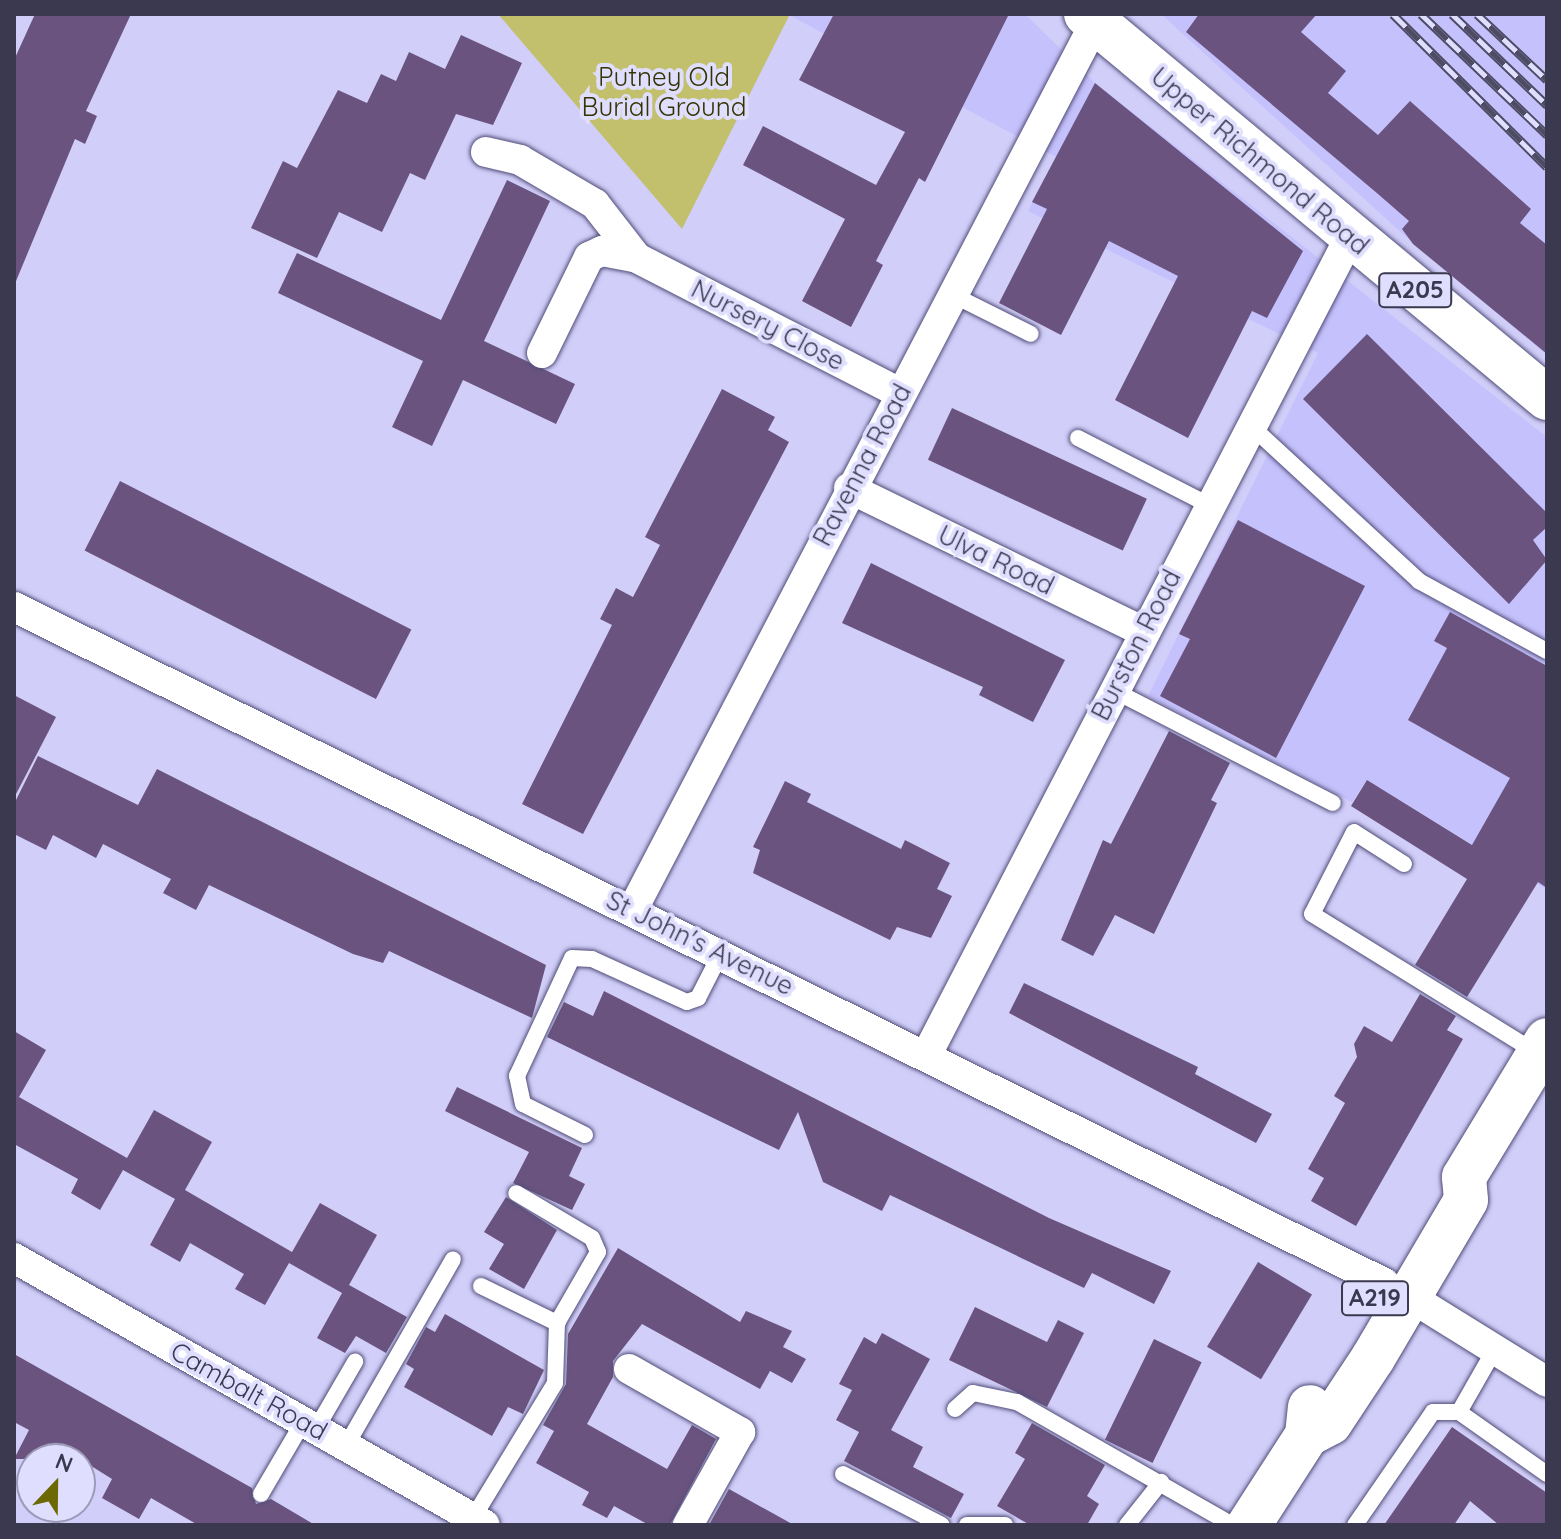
<!DOCTYPE html>
<html>
<head>
<meta charset="utf-8">
<style>
	body { margin:0 }
	#map { position:relative; width:1561px; height:1539px; overflow:hidden; background:#d1cff9; font-family:Quicksand,sans-serif }
	div>[style] { position:absolute }
	[style*='--x'] { left:calc(var(--x)*1px); top:calc(var(--y)*1px); width:calc(var(--w)*1px); rotate:calc(var(--a)*1deg) }
	.built>* { inset:0; background:#c5c1fc }
	.green>* { inset:0; background:#c2c06d }
	.building>* { inset:0; background:#6a547f; transform-origin:0 0 }
	.roads { filter:drop-shadow(0 0 2px #504c78) drop-shadow(0 0 2px #504c78) }
	.service>* { height:16px; margin:-8px; padding:0 8px; transform-origin:8px; border-radius:8px; background:#fff }
	.minor>* { height:30px; margin:-15px; padding:0 15px; transform-origin:15px; border-radius:15px; background:#fff }
	.primary>* { height:44px; margin:-22px; padding:0 22px; transform-origin:22px; border-radius:22px; background:#fff }
	.trunk>* { height:44px; margin:-22px; padding:0 22px; transform-origin:22px; border-radius:22px; background:#fff }
	.rail>* { height:9px; margin-top:-4.5px; transform-origin:0; background:repeating-linear-gradient(90deg,#dfdefe 0 18px,#4e4c64 0 36px); box-sizing:border-box; border-block:2px solid #4e4c64 }
	span { translate:-50% -50%; white-space:nowrap; text-align:center; line-height:1.15; -webkit-text-stroke:8px #dfdefe; paint-order:stroke }
	.shield-label span { padding:2px 6px; background:#dfdefe; border:2px solid; border-radius:6px; -webkit-text-stroke-width:0 }
	.shield-label { font-size:24px; color:#3b394f; font-weight:700 }
	.park-label { font-size:26px; color:#353300 }
	.street-label { font-size:26px; color:#3b394f }
	.frame { position:absolute; inset:0; border:16px solid #3b394f; pointer-events:none }
	.north { position:absolute; left:16px; top:1443px; width:80px; height:80px; box-sizing:border-box; background:#dfdefe; border:2px solid #9d9cb8; border-radius:50%; rotate:22deg; font-size:22px; font-weight:700; line-height:32px; text-align:center; color:#3b394f }
	.north::after { content:''; display:block; margin:auto; width:28px; height:36px; background:#6c6902; clip-path:polygon(50% 0,100% 100%,50% 72%,0 100%) }
</style>
</head>
<body>
<div id="map">
	<div class="built">
		<i style="clip-path:polygon(1025px 14px,1095px 83px,1547px 437px,1547px 890px,1367px 780px,1352px 802px,1148px 696px,1318px 353px,1028px 211px,1056px 157px,789px 15px)"></i>
		<i style="clip-path:polygon(1161px 14px,1547px 14px,1547px 355px,1405px 236px)"></i>
	</div>
	<div class="green">
		<i style="clip-path:polygon(498px 14px,790px 14px,682px 229px)"></i>
	</div>
	<div class="building">
		<i style="clip-path:polygon(35px 14px,131px 14px,86px 111px,97px 116px,85px 144px,75px 139px,14px 286px,14px 60px)"></i>
		<i style="clip-path:polygon(834px 14px,1009px 14px,925px 182px,919px 178px,876px 261px,883px 265px,851px 327px,802px 301px,845px 219px,743px 165px,763px 126px,876px 185px,905px 132px,799px 80px)"></i>
		<i style="clip-path:polygon(1199px 14px,1317px 14px,1301px 32px,1346px 71px,1328px 93px,1378px 135px,1410px 101px,1531px 209px,1520px 223px,1547px 245px,1547px 354px,1413px 244px,1402px 229px,1409px 221px,1378px 194px,1186px 32px)"></i>
		<i style="clip-path:polygon(461px 35px,522px 63px,493px 125px,456px 114px,425px 180px,410px 173px,382px 232px,339px 212px,317px 258px,251px 228px,283px 161px,297px 168px,338px 90px,367px 103px,381px 74px,396px 81px,409px 52px,445px 69px)"></i>
		<i style="clip-path:polygon(1095px 83px,1303px 251px,1267px 318px,1252px 311px,1188px 438px,1115px 400px,1178px 276px,1109px 241px,1061px 335px,999px 303px,1047px 209px,1032px 202px)"></i>
		<i style="clip-path:polygon(507px 180px,550px 201px,484px 341px,575px 384px,556px 424px,463px 380px,432px 446px,392px 427px,423px 361px,278px 293px,297px 253px,441px 320px)"></i>
		<i style="clip-path:polygon(1367px 334px,1547px 513px,1547px 527px,1533px 540px,1547px 560px,1509px 604px,1303px 399px)"></i>
		<i style="clip-path:polygon(722px 389px,775px 417px,768px 430px,789px 442px,583px 834px,522px 804px,612px 625px,600px 619px,616px 588px,633px 597px,660px 545px,645px 537px)"></i>
		<i style="left:952px;top:408px;width:215px;height:57px;rotate:25deg"></i>
		<i style="left:120px;top:481px;width:327px;height:78px;rotate:27deg"></i>
		<i style="clip-path:polygon(1238px 520px,1365px 586px,1276px 758px,1160px 696px,1190px 639px,1179px 634px)"></i>
		<i style="clip-path:polygon(871px 563px,1065px 660px,1033px 722px,979px 695px,983px 687px,842px 623px)"></i>
		<i style="clip-path:polygon(1450px 612px,1547px 666px,1547px 888px,1538px 882px,1467px 997px,1415px 965px,1467px 879px,1351px 806px,1367px 780px,1472px 845px,1510px 778px,1408px 720px,1447px 648px,1434px 641px)"></i>
		<i style="clip-path:polygon(14px 695px,56px 717px,14px 798px)"></i>
		<i style="clip-path:polygon(1169px 731px,1230px 763px,1211px 800px,1217px 803px,1154px 934px,1115px 915px,1093px 956px,1061px 940px,1103px 840px,1111px 844px)"></i>
		<i style="clip-path:polygon(38px 756px,138px 805px,157px 769px,546px 965px,532px 1018px,389px 951px,383px 963px,353px 954px,209px 885px,196px 910px,163px 893px,171px 879px,103px 844px,96px 858px,53px 835px,46px 850px,14px 834px,14px 804px)"></i>
		<i style="clip-path:polygon(785px 781px,811px 794px,807px 802px,901px 849px,905px 840px,950px 863px,937px 889px,952px 896px,931px 938px,897px 927px,890px 940px,753px 873px,760px 850px,753px 847px)"></i>
		<i style="clip-path:polygon(1024px 983px,1198px 1067px,1195px 1074px,1272px 1114px,1256px 1143px,1009px 1013px)"></i>
		<i style="clip-path:polygon(604px 991px,1049px 1218px,1171px 1271px,1154px 1304px,1092px 1273px,1084px 1288px,890px 1195px,882px 1211px,823px 1182px,798px 1112px,779px 1150px,547px 1037px,564px 1002px,593px 1016px)"></i>
		<i style="clip-path:polygon(1420px 994px,1456px 1016px,1447px 1030px,1463px 1039px,1356px 1226px,1311px 1201px,1324px 1178px,1308px 1169px,1345px 1103px,1334px 1096px,1357px 1057px,1354px 1044px,1364px 1026px,1392px 1042px)"></i>
		<i style="clip-path:polygon(14px 1031px,46px 1050px,19px 1097px,127px 1158px,154px 1110px,212px 1142px,185px 1190px,292px 1252px,320px 1203px,377px 1235px,349px 1285px,407px 1317px,386px 1353px,356px 1336px,345px 1353px,317px 1338px,342px 1293px,289px 1263px,265px 1305px,235px 1289px,244px 1274px,190px 1243px,180px 1262px,150px 1245px,175px 1199px,123px 1170px,100px 1210px,71px 1193px,78px 1179px,14px 1144px)"></i>
		<i style="clip-path:polygon(457px 1087px,582px 1148px,569px 1176px,585px 1184px,572px 1210px,513px 1183px,529px 1152px,445px 1111px)"></i>
		<i style="clip-path:polygon(506px 1197px,557px 1230px,524px 1289px,489px 1269px,504px 1244px,484px 1232px)"></i>
		<i style="clip-path:polygon(618px 1248px,740px 1322px,746px 1311px,792px 1331px,783px 1347px,806px 1359px,792px 1383px,770px 1371px,760px 1389px,642px 1324px,613px 1361px,613px 1377px,587px 1424px,667px 1469px,692px 1425px,716px 1439px,670px 1525px,649px 1525px,614px 1506px,607px 1518px,582px 1505px,589px 1492px,536px 1463px,554px 1431px,543px 1425px,566px 1384px,568px 1334px)"></i>
		<i style="left:1258px;top:1262px;width:63px;height:99px;rotate:31deg"></i>
		<i style="clip-path:polygon(975px 1307px,1047px 1342px,1058px 1320px,1084px 1333px,1047px 1407px,949px 1360px)"></i>
		<i style="clip-path:polygon(445px 1314px,544px 1370px,523px 1414px,508px 1407px,492px 1436px,404px 1387px,414px 1369px,406px 1364px,426px 1327px,435px 1332px)"></i>
		<i style="clip-path:polygon(882px 1333px,930px 1359px,891px 1430px,923px 1447px,913px 1467px,964px 1494px,951px 1518px,844px 1461px,859px 1432px,836px 1420px,852px 1390px,839px 1384px,864px 1337px,876px 1344px)"></i>
		<i style="left:1154px;top:1339px;width:53px;height:112px;rotate:26deg"></i>
		<i style="clip-path:polygon(14px 1354px,252px 1488px,256px 1504px,271px 1499px,315px 1525px,198px 1525px,151px 1498px,139px 1519px,102px 1498px,112px 1479px,80px 1459px,14px 1459px,29px 1430px,14px 1422px)"></i>
		<i style="clip-path:polygon(1032px 1423px,1105px 1465px,1087px 1496px,1099px 1504px,1087px 1525px,1030px 1525px,997px 1506px,1025px 1459px,1015px 1453px)"></i>
		<i style="clip-path:polygon(1452px 1427px,1547px 1493px,1547px 1525px,1499px 1525px,1470px 1501px,1454px 1525px,1384px 1525px)"></i>
		<i style="clip-path:polygon(729px 1489px,794px 1525px,709px 1525px)"></i>
	</div>
	<div class="roads">
		<div class="service">
			<i style="--x:951;--y:294;--w:89;--a:26.6"></i>
			<i style="--x:1250;--y:425;--w:230;--a:42.7"></i>
			<i style="--x:1419;--y:581;--w:146;--a:28.7"></i>
			<i style="--x:1078;--y:438;--w:147;--a:27.1"></i>
			<i style="--x:1113;--y:690;--w:247;--a:27.2"></i>
			<i style="--x:1404;--y:864;--w:59;--a:-147.4"></i>
			<i style="--x:1354;--y:832;--w:92;--a:117.1"></i>
			<i style="--x:1312;--y:914;--w:264;--a:31.7"></i>
			<i style="--x:585;--y:1135;--w:69;--a:-153.4"></i>
			<i style="--x:523;--y:1104;--w:29;--a:-102"></i>
			<i style="--x:517;--y:1076;--w:130;--a:-65"></i>
			<i style="--x:572;--y:958;--w:20;--a:3"></i>
			<i style="--x:592;--y:959;--w:104;--a:24.4"></i>
			<i style="--x:687;--y:1002;--w:12;--a:-20"></i>
			<i style="--x:698;--y:998;--w:51;--a:-62.9"></i>
			<i style="--x:481;--y:1286;--w:85;--a:26"></i>
			<i style="--x:1495;--y:1349;--w:73;--a:119.7"></i>
			<i style="--x:1459;--y:1412;--w:108;--a:35.2"></i>
			<i style="--x:955;--y:1409;--w:24;--a:-42"></i>
			<i style="--x:973;--y:1393;--w:45;--a:11.6"></i>
			<i style="--x:1017;--y:1402;--w:249;--a:29.7"></i>
			<i style="--x:316;--y:1429;--w:78;--a:-59.8"></i>
			<i style="--x:346;--y:1446;--w:215;--a:-60.2"></i>
			<i style="--x:843;--y:1474;--w:111;--a:27.3"></i>
			<i style="--x:261;--y:1494;--w:83;--a:-59.7"></i>
			<i style="--x:473;--y:1518;--w:158;--a:-58.7"></i>
			<i style="--x:555;--y:1383;--w:60;--a:-88.1"></i>
			<i style="--x:557;--y:1323;--w:82;--a:-60"></i>
			<i style="--x:598;--y:1252;--w:15;--a:-113"></i>
			<i style="--x:592;--y:1238;--w:88;--a:-149.4"></i>
			<i style="--x:967;--y:1525;--w:38;--a:0"></i>
			<i style="--x:1127;--y:1525;--w:55;--a:-51.7"></i>
			<i style="--x:1355;--y:1525;--w:137;--a:-55.4"></i>
			<i style="--x:1433;--y:1412;--w:26;--a:0"></i>
		</div>
		<div class="minor">
			<i style="--x:486;--y:152;--w:35;--a:13"></i>
			<i style="--x:520;--y:160;--w:87;--a:30.4"></i>
			<i style="--x:595;--y:204;--w:68;--a:52.1"></i>
			<i style="--x:542;--y:353;--w:107;--a:-63.9"></i>
			<i style="--x:589;--y:257;--w:14;--a:-25"></i>
			<i style="--x:602;--y:251;--w:36;--a:11"></i>
			<i style="--x:637;--y:258;--w:296;--a:27.2"></i>
			<i style="--x:849;--y:488;--w:328;--a:26"></i>
			<i style="--x:14;--y:607;--w:1528;--a:26.26"></i>
			<i style="--x:633;--y:909;--w:999;--a:-62.46"></i>
			<i style="--x:926;--y:1056;--w:922;--a:-62.63"></i>
			<i style="--x:14;--y:1258;--w:541;--a:29.55"></i>
			<i style="--x:1410;--y:1297;--w:161;--a:31.8"></i>
			<i style="--x:629;--y:1369;--w:128;--a:29.6"></i>
			<i style="--x:740;--y:1432;--w:107;--a:119.2"></i>
		</div>
		<div class="primary">
			<i style="--x:1307;--y:1435;--w:26;--a:-28"></i>
			<i style="--x:1330;--y:1423;--w:78;--a:-56.5"></i>
			<i style="--x:1373;--y:1358;--w:183;--a:-59.5"></i>
			<i style="--x:1466;--y:1200;--w:23;--a:-95"></i>
			<i style="--x:1464;--y:1177;--w:160;--a:-58.8"></i>
			<i style="--x:1249;--y:1525;--w:107;--a:-57.2"></i>
			<i style="--x:1307;--y:1435;--w:28;--a:-84"></i>
		</div>
		<div class="trunk">
			<i style="--x:1086;--y:14;--w:600;--a:39.79"></i>
		</div>
	</div>
	<div class="rail">
		<i style="--x:1393;--y:14;--w:217;--a:44.8"></i>
		<i style="--x:1421;--y:14;--w:175;--a:43.8"></i>
		<i style="--x:1452;--y:14;--w:132;--a:43.8"></i>
		<i style="--x:1477;--y:14;--w:96;--a:43.3"></i>
	</div>
	<div class="shield-label">
		<span style="left:1415px;top:290px">A205</span>
		<span style="left:1375px;top:1298px">A219</span>
	</div>
	<div class="park-label">
		<span style="left:664px;top:92px">Putney Old<br>Burial Ground</span>
	</div>
	<div class="street-label">
		<span style="left:1260px;top:161px;rotate:40deg">Upper Richmond Road</span>
		<span style="left:768px;top:325px;rotate:27deg">Nursery Close</span>
		<span style="left:862px;top:465px;rotate:-62deg">Ravenna Road</span>
		<span style="left:996px;top:560px;rotate:26deg">Ulva Road</span>
		<span style="left:1136px;top:645px;rotate:-63deg">Burston Road</span>
		<span style="left:700px;top:943px;rotate:26deg">St John's Avenue</span>
		<span style="left:249px;top:1391px;rotate:29deg">Cambalt Road</span>
	</div>
	<div class="frame"></div>
	<div class="north">N</div>
</div>
</body>
</html>
